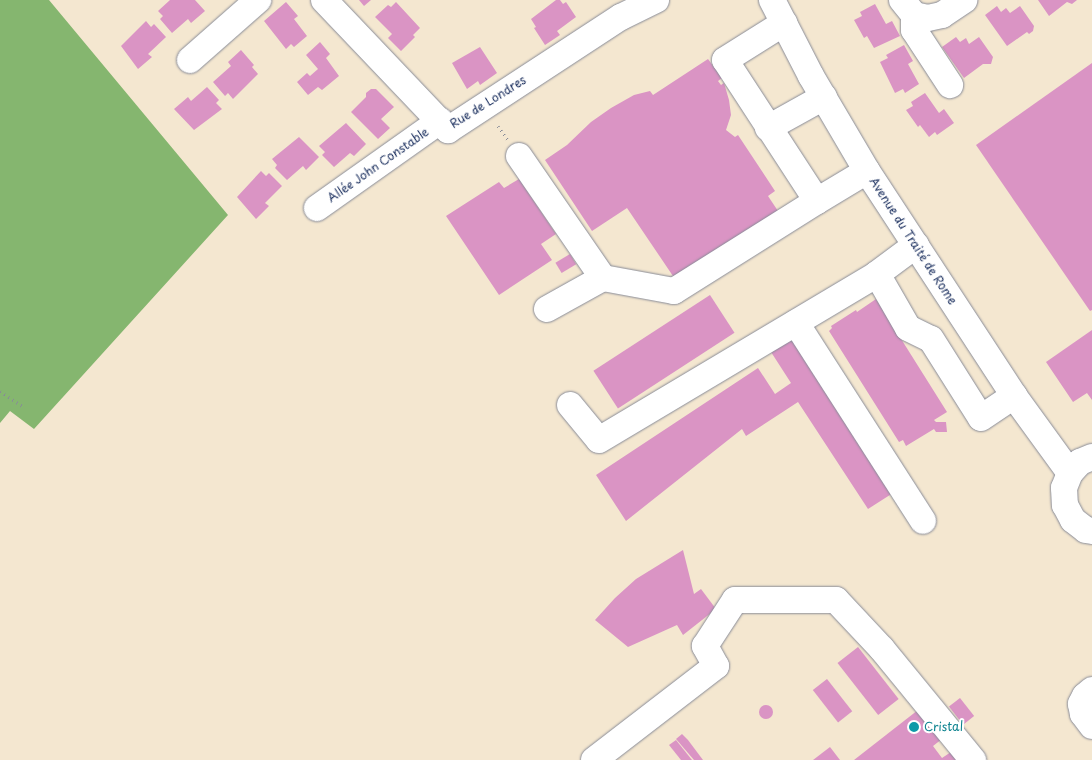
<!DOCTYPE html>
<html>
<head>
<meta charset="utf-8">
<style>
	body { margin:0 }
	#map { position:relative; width:1092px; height:760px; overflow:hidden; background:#f4e7d0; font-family:"Playpen Sans",sans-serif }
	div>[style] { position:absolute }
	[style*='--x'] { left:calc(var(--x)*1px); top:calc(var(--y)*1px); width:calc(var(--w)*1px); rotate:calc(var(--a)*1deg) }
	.forest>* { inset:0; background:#85b66f }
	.building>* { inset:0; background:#da94c4; transform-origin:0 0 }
	.round { border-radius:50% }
	.path>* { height:3px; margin-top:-1.5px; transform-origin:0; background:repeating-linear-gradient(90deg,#888b97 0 1px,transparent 0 5px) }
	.roads { filter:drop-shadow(0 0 1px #888b97) drop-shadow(0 0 1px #888b97) }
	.minor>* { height:26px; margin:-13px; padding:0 13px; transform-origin:13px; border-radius:13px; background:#fff }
	.dots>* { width:14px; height:14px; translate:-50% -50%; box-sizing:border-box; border:2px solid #fff; border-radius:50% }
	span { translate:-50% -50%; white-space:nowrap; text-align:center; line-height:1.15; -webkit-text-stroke:4px #fff; paint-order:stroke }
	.street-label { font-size:12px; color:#1b2f5e }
	.culture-label { font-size:12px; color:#0d838f }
	.left { translate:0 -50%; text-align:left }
</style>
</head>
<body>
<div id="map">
	<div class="forest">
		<i style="clip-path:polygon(0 0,49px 0,228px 215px,34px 429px,10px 411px,0 423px)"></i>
	</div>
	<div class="building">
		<i style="clip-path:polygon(170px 0,195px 0,205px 11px,191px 23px,188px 19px,172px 33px,160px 19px,163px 16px,158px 11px)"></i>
		<i style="clip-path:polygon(359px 0,371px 0,364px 6px)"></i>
		<i style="clip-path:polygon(556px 0,560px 0,563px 4px,566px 2px,576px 17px,557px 31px,560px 35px,545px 45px,534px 28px,536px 27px,531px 19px)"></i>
		<i style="clip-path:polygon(1038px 0,1077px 0,1072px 4px,1067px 2px,1049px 16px)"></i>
		<i style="clip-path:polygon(286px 2px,298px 16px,294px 19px,307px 36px,294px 47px,291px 44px,286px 49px,264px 21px)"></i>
		<i style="clip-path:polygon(396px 2px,420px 28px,413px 35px,415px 37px,401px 51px,388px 38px,392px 34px,375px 17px,388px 5px,391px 7px)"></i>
		<i style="clip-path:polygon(875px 4px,886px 24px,892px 21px,900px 36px,874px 48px,867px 36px,864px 38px,854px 20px,862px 16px,860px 12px)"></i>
		<i style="clip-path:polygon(997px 6px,1001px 12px,1006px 8px,1010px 13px,1020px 6px,1034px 26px,1033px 31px,1029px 34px,1027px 32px,1007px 46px,985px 15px)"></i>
		<i style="clip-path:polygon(146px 21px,151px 27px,154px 24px,166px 37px,148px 54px,152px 57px,138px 69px,121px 46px)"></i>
		<i style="clip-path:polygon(956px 37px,960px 42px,966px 38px,969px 44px,979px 37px,993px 57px,991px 64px,983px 64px,964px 78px,942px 47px)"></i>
		<i style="clip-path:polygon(320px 42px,330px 54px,326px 58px,339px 76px,322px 90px,318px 87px,308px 95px,297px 82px,307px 73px,310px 76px,318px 69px,306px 55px)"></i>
		<i style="clip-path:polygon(904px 45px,913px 61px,908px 64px,919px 84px,905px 93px,903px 89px,895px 93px,880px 62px,888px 58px,886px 55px)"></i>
		<i style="clip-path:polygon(480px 47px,497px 73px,480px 85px,478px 81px,467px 89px,452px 63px)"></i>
		<i style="clip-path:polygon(241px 50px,254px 65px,252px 67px,258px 74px,233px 99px,228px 93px,225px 96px,213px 82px,231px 66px,228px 62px)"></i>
		<i style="clip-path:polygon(708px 59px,722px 78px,718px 81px,721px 85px,724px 83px,729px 100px,731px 115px,726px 130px,735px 137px,738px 135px,775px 191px,768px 196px,778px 211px,675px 279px,627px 208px,592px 231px,545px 160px,567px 145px,591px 122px,611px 108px,634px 95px,650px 91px,653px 95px)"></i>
		<i style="clip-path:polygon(1092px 63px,1092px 310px,1090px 311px,976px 145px)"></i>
		<i style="clip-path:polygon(207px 87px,219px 100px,216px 103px,222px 109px,194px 130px,174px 109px,188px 97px,191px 101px)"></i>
		<i style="clip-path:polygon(371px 89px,376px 89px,394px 107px,381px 119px,390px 128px,378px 139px,351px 112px,366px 97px,366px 93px)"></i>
		<i style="clip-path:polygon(925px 93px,939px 113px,944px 109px,954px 123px,937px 135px,935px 132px,929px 137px,920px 125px,918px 127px,906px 110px,913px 106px,911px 102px)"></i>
		<i style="clip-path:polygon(346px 123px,366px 144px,354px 156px,350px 153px,334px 167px,322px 155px,325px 152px,319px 146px)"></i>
		<i style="clip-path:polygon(299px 137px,319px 157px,306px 170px,303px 166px,287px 180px,275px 168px,277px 165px,272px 159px)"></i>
		<i style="clip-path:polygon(261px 171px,266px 176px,269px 173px,282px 186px,265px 203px,269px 206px,256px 219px,237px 197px)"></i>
		<i style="clip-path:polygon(519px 179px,556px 234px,541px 244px,552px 260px,499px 295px,446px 216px,499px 182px,504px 188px)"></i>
		<i style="left:570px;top:254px;width:12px;height:17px;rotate:59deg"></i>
		<i style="left:710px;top:295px;width:45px;height:139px;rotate:57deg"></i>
		<i style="clip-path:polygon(876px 299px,947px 412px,934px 420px,936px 422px,946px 422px,947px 432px,936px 432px,934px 429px,906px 446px,903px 440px,899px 442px,829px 331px,832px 328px,831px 326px,856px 310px,857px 312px)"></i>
		<i style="clip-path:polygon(1092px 330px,1092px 400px,1087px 393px,1073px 402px,1046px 362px)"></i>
		<i style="clip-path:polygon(792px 338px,893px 493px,868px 509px,798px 402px,746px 436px,742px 429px,626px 521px,596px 475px,758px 368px,775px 394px,791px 383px,771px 352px)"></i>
		<i style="clip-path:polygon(683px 550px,694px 594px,701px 589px,716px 609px,683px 635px,677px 625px,628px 647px,595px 620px,615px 598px,636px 579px)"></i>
		<i style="left:858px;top:647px;width:66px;height:26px;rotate:52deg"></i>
		<i style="left:827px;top:679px;width:41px;height:18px;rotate:52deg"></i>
		<i style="left:960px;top:698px;width:23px;height:14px;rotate:52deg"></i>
		<i class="round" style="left:759px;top:705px;width:14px;height:14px"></i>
		<i style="clip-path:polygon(918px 710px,942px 739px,933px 746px,942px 758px,951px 752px,957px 760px,854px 760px)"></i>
		<i style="clip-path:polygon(682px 734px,688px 740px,703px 760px,694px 760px,676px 739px)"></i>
		<i style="clip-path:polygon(676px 740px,692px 760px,681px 760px,669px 745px)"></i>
		<i style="clip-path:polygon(830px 747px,840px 760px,813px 760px)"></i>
	</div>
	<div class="path">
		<i style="--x:498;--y:126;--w:16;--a:55"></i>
		<i style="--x:0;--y:391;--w:29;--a:34"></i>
	</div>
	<div class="roads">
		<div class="minor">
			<i style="--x:324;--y:0;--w:180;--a:46.4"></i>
			<i style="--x:448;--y:130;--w:207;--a:-33.2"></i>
			<i style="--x:621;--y:17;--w:39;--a:-26"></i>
			<i style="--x:772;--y:0;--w:85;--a:62.8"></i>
			<i style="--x:811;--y:76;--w:110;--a:59.5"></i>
			<i style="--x:867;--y:171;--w:269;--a:56.8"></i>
			<i style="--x:1014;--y:396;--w:95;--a:54"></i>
			<i style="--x:902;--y:0;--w:19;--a:51"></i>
			<i style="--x:914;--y:15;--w:14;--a:12"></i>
			<i style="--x:928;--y:18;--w:14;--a:-12"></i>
			<i style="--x:942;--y:15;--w:27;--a:-34"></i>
			<i style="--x:914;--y:15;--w:15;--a:90"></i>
			<i style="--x:914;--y:30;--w:66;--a:56.8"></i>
			<i style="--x:190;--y:60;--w:91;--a:-41.4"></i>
			<i style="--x:768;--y:128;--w:64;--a:-29"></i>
			<i style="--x:519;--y:156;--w:148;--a:55.5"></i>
			<i style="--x:817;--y:201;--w:58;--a:-31"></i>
			<i style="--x:317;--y:208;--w:151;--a:-35.3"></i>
			<i style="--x:916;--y:245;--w:49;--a:143.4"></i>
			<i style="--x:877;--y:274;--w:62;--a:60.1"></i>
			<i style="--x:908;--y:328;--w:25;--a:26"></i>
			<i style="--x:931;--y:339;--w:93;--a:57.7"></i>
			<i style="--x:981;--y:418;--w:40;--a:-34"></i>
			<i style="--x:547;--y:309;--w:64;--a:-29"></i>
			<i style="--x:603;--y:278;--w:72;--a:10.4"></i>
			<i style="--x:674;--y:291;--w:169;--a:-32.2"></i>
			<i style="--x:817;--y:201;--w:168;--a:-123.1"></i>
			<i style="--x:725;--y:60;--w:70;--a:-32.1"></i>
			<i style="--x:796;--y:323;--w:235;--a:57.3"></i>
			<i style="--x:570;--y:405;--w:45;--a:50.4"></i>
			<i style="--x:599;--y:440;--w:324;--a:-30.8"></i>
			<i style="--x:1092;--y:457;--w:13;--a:157"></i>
			<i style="--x:1080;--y:462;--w:15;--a:132"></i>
			<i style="--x:1070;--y:473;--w:16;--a:112"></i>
			<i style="--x:1064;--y:488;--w:17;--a:87"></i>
			<i style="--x:1065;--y:505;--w:17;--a:62"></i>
			<i style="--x:1073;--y:520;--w:16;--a:38"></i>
			<i style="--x:1086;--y:530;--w:6;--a:9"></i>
			<i style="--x:1092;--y:690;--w:9;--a:139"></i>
			<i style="--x:1085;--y:696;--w:9;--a:117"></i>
			<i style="--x:1081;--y:704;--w:10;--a:79"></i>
			<i style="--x:1083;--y:714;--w:15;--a:53"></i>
			<i style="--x:594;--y:760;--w:154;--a:-37.6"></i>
			<i style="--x:716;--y:666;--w:23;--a:-119"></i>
			<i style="--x:705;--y:646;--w:55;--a:-56.9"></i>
			<i style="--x:735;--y:600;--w:101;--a:0"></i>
			<i style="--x:836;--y:600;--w:67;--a:46.8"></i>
			<i style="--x:882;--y:649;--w:144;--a:50.7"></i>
		</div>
	</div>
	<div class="dots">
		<i style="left:914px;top:727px;background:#0f9aa8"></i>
	</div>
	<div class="street-label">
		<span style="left:488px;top:102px;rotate:-32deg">Rue de Londres</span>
		<span style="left:378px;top:165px;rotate:-35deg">Allée John Constable</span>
		<span style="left:913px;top:241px;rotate:57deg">Avenue du Traité de Rome</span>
	</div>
	<div class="culture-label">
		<span class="left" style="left:924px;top:727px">Cristal</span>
	</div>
</div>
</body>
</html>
